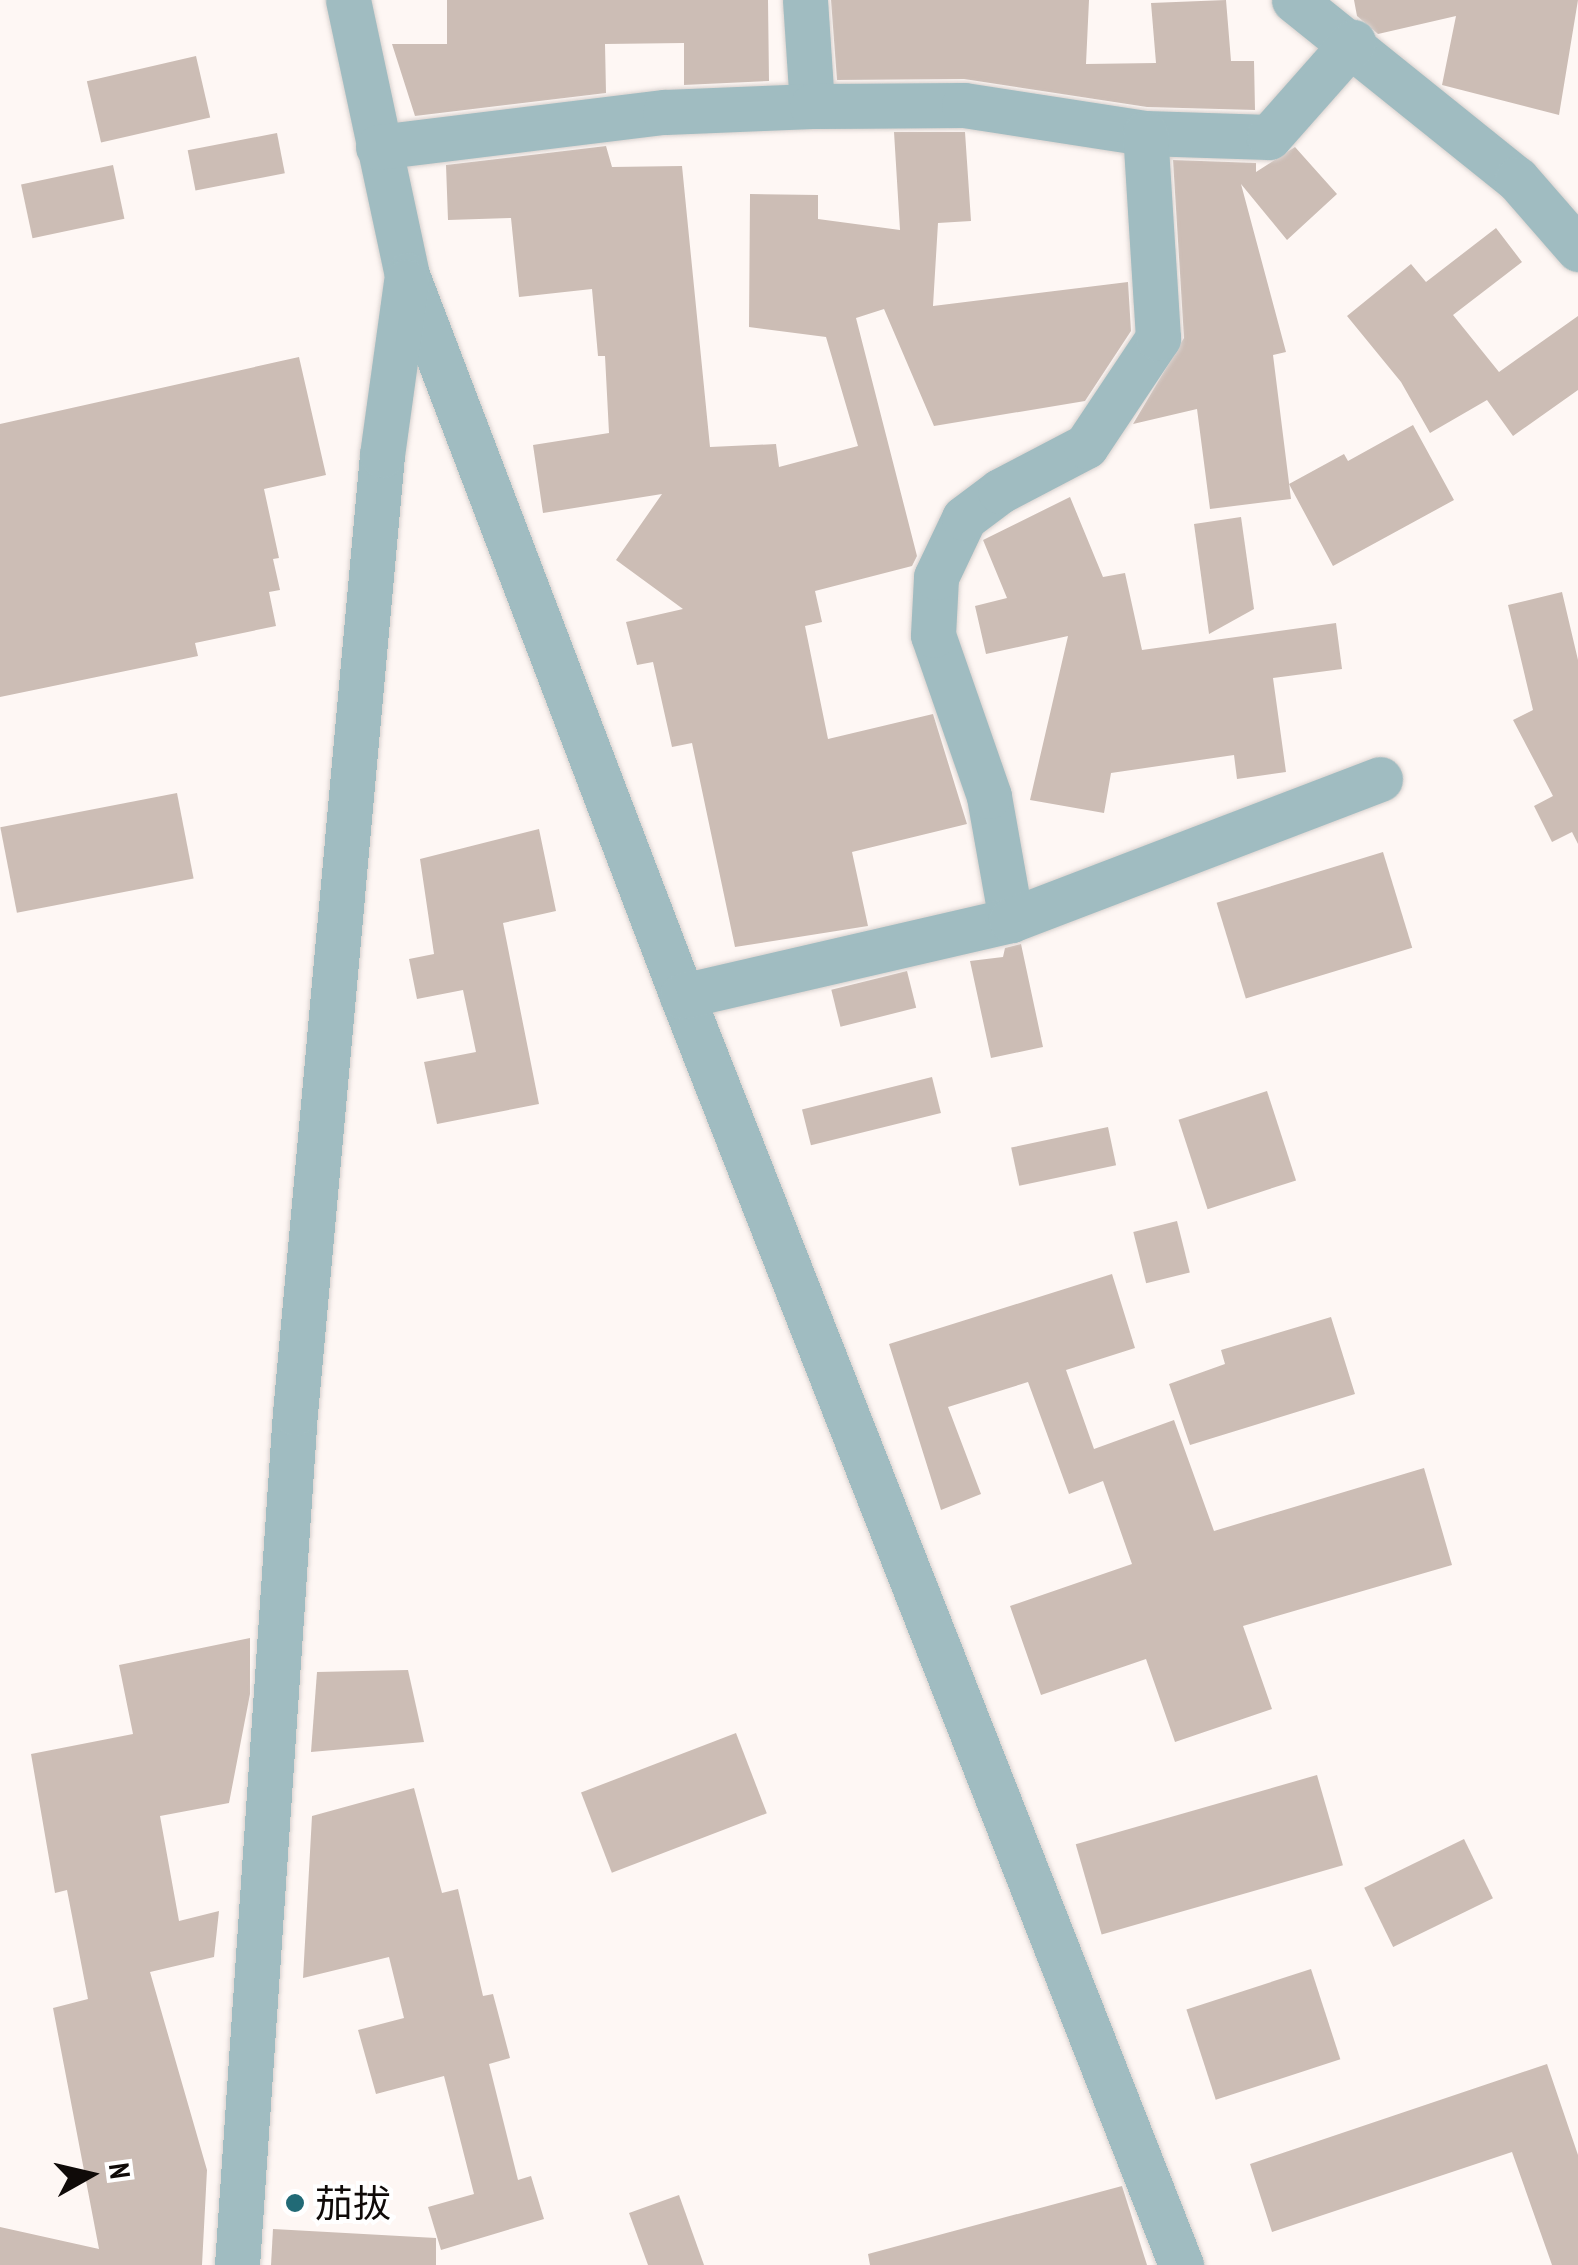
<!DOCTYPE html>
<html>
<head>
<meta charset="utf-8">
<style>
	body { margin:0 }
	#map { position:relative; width:1578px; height:2265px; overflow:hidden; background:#fef7f4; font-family:"PT Sans Narrow","Noto Sans TC",sans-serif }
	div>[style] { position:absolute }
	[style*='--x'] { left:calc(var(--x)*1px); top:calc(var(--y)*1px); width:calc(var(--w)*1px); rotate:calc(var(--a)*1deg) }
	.building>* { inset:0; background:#ccbdb5; transform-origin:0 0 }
	.roads { filter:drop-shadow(0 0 2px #d8d1ce) drop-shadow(0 0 2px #d8d1ce) }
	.minor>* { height:45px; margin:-22.5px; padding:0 22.5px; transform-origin:22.5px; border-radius:22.5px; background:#a0bcc1 }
	.dots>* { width:28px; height:28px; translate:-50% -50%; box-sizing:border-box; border:5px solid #fff; border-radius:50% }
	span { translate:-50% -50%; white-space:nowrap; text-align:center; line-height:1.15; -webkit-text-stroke:8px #fff; paint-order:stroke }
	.poi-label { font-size:38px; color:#0f0a08 }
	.left { translate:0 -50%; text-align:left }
	.north { position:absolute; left:40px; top:2125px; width:100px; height:100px; -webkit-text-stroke:8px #fff; paint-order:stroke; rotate:82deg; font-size:28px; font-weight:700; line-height:40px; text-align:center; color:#0f0a08 }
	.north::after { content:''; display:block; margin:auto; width:35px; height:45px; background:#0f0a08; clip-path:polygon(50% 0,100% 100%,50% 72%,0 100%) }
</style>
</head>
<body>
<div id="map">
	<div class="building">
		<i style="clip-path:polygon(447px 0,768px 0,769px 81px,684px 85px,684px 43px,605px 44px,606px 93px,415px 116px,392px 44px,447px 44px)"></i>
		<i style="clip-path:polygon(831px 0,1089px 0,1086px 64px,1156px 63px,1151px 3px,1226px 0,1231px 61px,1254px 61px,1255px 110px,1147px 107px,964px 79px,837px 80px)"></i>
		<i style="clip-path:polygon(1354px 0,1578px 0,1559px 115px,1442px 85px,1456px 16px,1378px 34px,1357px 16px)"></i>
		<i style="left:196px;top:56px;width:63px;height:112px;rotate:77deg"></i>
		<i style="clip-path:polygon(894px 132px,965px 132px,971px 221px,938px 223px,933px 306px,1128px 282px,1131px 331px,1085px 401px,934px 426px,884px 309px,856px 318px,917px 556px,912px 566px,815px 591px,822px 622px,805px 626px,828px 739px,933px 714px,967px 824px,852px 852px,868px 926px,735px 947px,692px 743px,672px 747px,653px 662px,637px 665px,626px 622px,683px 609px,616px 560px,662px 494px,543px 513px,533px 445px,609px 433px,605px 356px,598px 356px,592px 289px,519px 297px,511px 218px,448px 220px,446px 165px,606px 146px,612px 167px,682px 166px,710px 447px,776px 444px,779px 467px,858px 446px,826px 337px,749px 327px,750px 194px,818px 195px,818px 219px,900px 230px)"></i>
		<i style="left:277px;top:133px;width:41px;height:91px;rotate:79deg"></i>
		<i style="clip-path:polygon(1295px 147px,1337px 194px,1287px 240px,1241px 184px,1286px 352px,1273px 355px,1291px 499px,1210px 509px,1197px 409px,1133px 424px,1184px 338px,1173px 160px,1256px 163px,1256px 172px)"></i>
		<i style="left:113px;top:165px;width:55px;height:94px;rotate:78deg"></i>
		<i style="clip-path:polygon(1496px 228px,1522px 262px,1453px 315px,1499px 372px,1578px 316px,1578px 390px,1513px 436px,1487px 400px,1430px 433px,1401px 382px,1347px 316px,1411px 264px,1426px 282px)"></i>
		<i style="clip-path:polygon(299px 357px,326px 475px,264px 489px,279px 558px,273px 559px,280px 590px,269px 592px,276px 626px,195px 643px,198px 656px,0 697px,0 424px)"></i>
		<i style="clip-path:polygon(1413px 425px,1454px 500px,1333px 566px,1289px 484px,1344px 454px,1348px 461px)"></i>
		<i style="clip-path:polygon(1070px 497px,1103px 577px,1125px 573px,1142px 650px,1336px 623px,1342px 669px,1273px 678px,1286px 772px,1237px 779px,1234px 755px,1111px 773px,1104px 813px,1030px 800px,1068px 636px,986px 654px,975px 606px,1007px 598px,983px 540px)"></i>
		<i style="clip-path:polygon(1241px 517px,1254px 609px,1209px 634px,1194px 524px)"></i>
		<i style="clip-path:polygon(1562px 592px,1578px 660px,1578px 844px,1572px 832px,1552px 842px,1534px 806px,1553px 796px,1513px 720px,1533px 710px,1508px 605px)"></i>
		<i style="left:177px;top:793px;width:87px;height:180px;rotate:79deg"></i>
		<i style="clip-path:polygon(539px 829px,556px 911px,503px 923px,539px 1104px,437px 1124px,424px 1062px,476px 1052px,463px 990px,417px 999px,409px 959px,434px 954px,420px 859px)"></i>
		<i style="left:1383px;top:852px;width:100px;height:174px;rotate:73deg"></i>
		<i style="clip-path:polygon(1021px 944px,1043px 1047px,991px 1058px,970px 961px,1003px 957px,1005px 948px)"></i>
		<i style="left:907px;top:971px;width:38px;height:78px;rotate:76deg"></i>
		<i style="left:932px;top:1077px;width:37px;height:134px;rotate:76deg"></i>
		<i style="left:1267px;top:1091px;width:94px;height:93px;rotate:72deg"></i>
		<i style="left:1108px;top:1127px;width:39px;height:99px;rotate:78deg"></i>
		<i style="left:1177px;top:1221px;width:53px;height:45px;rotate:76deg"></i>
		<i style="clip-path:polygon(1112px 1274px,1135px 1348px,1066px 1370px,1094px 1449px,1174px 1420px,1214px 1531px,1424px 1468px,1452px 1565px,1243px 1626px,1272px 1709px,1175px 1742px,1146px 1659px,1041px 1695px,1010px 1606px,1132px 1564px,1103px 1481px,1069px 1494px,1028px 1382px,948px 1407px,981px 1494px,941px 1510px,889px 1344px)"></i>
		<i style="clip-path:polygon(1331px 1317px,1355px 1394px,1190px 1445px,1169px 1384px,1225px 1364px,1221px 1350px)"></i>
		<i style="clip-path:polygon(250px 1638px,250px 1694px,229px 1803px,160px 1816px,179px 1921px,219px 1911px,214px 1957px,150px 1972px,207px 2170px,202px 2265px,0 2265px,0 2227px,99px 2249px,53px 2008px,88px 1999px,67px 1890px,55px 1893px,31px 1754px,133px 1734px,119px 1665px)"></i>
		<i style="clip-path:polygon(408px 1670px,424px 1742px,311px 1752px,317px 1672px)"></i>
		<i style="left:736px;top:1733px;width:86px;height:166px;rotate:69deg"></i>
		<i style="left:1317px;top:1775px;width:94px;height:251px;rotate:74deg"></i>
		<i style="clip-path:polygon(414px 1788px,442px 1893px,458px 1889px,483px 1996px,493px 1994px,510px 2058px,489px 2064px,518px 2180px,531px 2176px,544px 2219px,441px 2250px,428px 2207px,474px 2194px,444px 2076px,376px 2094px,358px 2030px,404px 2018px,389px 1957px,303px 1978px,312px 1816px)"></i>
		<i style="left:1464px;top:1839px;width:66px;height:111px;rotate:64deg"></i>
		<i style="left:1311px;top:1969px;width:95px;height:131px;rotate:72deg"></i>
		<i style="clip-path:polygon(1547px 2064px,1578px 2155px,1578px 2265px,1552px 2265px,1512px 2152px,1272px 2232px,1250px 2164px)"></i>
		<i style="clip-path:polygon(1122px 2186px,1147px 2265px,870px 2265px,868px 2254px)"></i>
		<i style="clip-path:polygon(679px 2195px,704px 2265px,648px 2265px,629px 2213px)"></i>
		<i style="clip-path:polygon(273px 2229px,436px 2238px,436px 2265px,271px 2265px)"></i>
	</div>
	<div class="roads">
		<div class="minor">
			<i style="--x:348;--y:0;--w:281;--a:77.9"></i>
			<i style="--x:407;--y:275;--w:772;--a:69.12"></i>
			<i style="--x:682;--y:996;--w:1364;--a:68.53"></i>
			<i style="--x:805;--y:0;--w:106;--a:86.2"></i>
			<i style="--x:1294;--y:0;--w:286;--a:38.8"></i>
			<i style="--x:1517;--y:179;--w:93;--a:48.9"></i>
			<i style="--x:378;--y:147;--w:289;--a:-7"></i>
			<i style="--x:665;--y:112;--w:147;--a:-2.3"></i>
			<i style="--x:812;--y:106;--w:152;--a:-0.4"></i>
			<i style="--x:964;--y:105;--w:183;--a:8.8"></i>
			<i style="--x:1145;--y:133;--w:124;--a:1.8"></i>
			<i style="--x:1269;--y:137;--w:127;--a:-48.5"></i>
			<i style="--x:1011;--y:920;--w:126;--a:-100.1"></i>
			<i style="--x:989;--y:796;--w:170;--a:-109.2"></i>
			<i style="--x:933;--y:635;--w:58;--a:-87"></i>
			<i style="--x:936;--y:577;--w:65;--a:-64.6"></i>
			<i style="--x:964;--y:518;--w:45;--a:-36.9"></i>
			<i style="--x:1000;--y:491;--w:97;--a:-27.6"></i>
			<i style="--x:1086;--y:446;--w:130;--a:-56.3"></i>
			<i style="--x:1158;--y:338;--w:205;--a:-93.6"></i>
			<i style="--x:682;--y:996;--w:338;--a:-13"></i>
			<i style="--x:1011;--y:920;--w:395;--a:-20.9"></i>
			<i style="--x:237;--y:2265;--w:854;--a:-86.11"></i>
			<i style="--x:295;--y:1413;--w:962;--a:-84.81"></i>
			<i style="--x:382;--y:455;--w:175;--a:-82.1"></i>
		</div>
	</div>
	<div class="dots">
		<i style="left:295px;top:2203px;background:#216a76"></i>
	</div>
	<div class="poi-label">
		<span class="left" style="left:315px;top:2203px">茄拔</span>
	</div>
	<div class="north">N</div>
</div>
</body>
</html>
